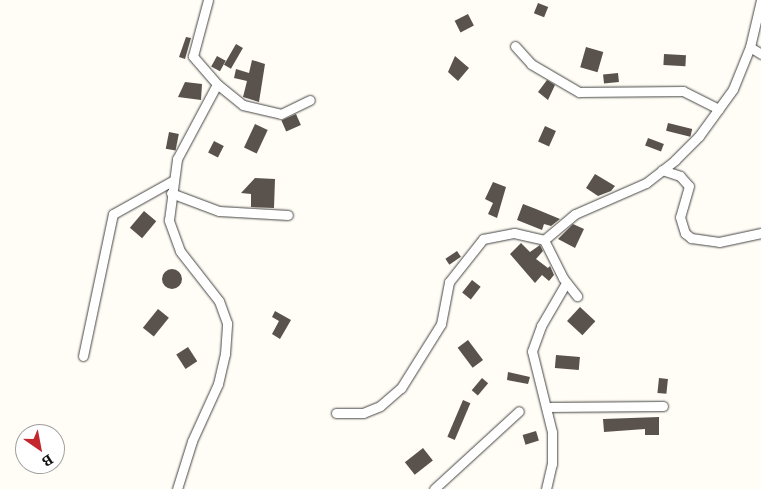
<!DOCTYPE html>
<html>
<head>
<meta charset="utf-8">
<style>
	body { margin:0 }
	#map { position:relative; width:761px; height:489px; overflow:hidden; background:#fffdf5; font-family:"IBM Plex Serif",serif }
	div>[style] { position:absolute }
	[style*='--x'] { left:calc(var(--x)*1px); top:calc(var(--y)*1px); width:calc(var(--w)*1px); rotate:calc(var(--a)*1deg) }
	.building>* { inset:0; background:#5a524d; transform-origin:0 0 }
	.round { border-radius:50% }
	.roads { filter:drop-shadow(0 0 1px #444) drop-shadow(0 0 1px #444) }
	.minor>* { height:9px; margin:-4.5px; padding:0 4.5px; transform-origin:4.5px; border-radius:4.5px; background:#fff }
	span { translate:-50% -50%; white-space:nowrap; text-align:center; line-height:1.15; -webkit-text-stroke:5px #fff; paint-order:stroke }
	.north { position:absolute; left:15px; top:424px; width:50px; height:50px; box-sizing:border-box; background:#fff; border:1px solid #a0a0a0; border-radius:50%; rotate:147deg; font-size:14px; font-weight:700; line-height:20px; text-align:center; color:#111 }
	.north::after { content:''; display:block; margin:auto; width:18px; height:22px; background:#c4262e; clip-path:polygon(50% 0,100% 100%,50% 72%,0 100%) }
</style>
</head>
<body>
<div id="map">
	<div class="building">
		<i style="left:538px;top:3px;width:11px;height:11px;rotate:22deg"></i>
		<i style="left:468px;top:14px;width:13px;height:15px;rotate:63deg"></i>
		<i style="clip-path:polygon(186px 37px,191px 38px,185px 59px,179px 57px)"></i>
		<i style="left:236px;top:44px;width:8px;height:24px;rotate:30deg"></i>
		<i style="left:586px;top:47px;width:18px;height:21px;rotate:16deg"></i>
		<i style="left:664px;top:54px;width:22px;height:11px;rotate:3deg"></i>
		<i style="left:217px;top:56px;width:10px;height:12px;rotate:29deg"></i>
		<i style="clip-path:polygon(455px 56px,469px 68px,458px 81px,448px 72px)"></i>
		<i style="clip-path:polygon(252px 60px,265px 64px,259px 102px,243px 97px,247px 81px,234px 78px,236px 69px,249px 73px)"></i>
		<i style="left:618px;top:73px;width:9px;height:15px;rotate:84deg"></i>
		<i style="clip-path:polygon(547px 80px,555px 85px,548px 100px,538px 92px)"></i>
		<i style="clip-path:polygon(185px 82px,202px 84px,201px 100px,178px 97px)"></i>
		<i style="left:296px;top:114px;width:12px;height:16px;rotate:66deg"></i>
		<i style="left:668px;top:123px;width:25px;height:8px;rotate:14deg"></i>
		<i style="left:255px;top:124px;width:14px;height:26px;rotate:25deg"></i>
		<i style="left:545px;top:126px;width:12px;height:17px;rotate:24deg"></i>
		<i style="left:169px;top:132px;width:10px;height:17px;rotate:11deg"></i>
		<i style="left:648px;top:138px;width:17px;height:8px;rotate:21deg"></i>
		<i style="left:214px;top:141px;width:11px;height:13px;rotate:27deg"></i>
		<i style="clip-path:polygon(595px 174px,615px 186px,611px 191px,598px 196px,586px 188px)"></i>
		<i style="clip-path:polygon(255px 178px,275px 179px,274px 208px,251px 207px,251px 194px,241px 193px)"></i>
		<i style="clip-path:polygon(493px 182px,506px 187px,497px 218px,488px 214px,493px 203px,485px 199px)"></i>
		<i style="clip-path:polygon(523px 204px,536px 209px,560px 219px,551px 226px,544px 224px,542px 230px,517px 220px)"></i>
		<i style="left:144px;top:211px;width:16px;height:22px;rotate:40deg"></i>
		<i style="clip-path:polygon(573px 224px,584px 229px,575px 248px,558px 239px)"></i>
		<i style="clip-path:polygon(521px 243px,530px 252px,540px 245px,543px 251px,536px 259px,548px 268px,550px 266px,554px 275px,549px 281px,542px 275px,535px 283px,510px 254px)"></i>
		<i style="left:457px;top:251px;width:7px;height:14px;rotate:56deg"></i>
		<i class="round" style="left:162px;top:269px;width:20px;height:20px"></i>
		<i style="left:472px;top:280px;width:11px;height:16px;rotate:38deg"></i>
		<i style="left:580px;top:307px;width:21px;height:19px;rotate:43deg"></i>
		<i style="left:158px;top:309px;width:14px;height:24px;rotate:39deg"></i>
		<i style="clip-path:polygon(275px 311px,291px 320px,280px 339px,272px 334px,279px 321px,272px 317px)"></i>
		<i style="left:468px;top:340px;width:25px;height:13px;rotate:53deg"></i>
		<i style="left:188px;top:347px;width:17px;height:14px;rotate:57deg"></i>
		<i style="left:556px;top:355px;width:24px;height:13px;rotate:5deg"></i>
		<i style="clip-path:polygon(508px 372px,530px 377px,528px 384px,507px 380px)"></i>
		<i style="left:482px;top:378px;width:8px;height:16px;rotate:40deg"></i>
		<i style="left:659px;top:378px;width:9px;height:15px;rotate:6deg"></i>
		<i style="left:463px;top:400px;width:8px;height:40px;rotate:23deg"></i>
		<i style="clip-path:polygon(659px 417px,659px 435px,645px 435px,645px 429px,604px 432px,603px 419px)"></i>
		<i style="left:536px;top:431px;width:10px;height:14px;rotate:73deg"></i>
		<i style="left:423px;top:448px;width:16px;height:23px;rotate:52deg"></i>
	</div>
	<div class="roads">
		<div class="minor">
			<i style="--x:761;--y:0;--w:48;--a:103.2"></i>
			<i style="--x:750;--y:47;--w:13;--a:32"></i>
			<i style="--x:515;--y:46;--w:24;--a:48"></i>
			<i style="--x:531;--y:64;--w:56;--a:30.3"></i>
			<i style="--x:579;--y:92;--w:104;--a:-0.6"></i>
			<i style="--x:683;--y:91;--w:40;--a:26.6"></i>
			<i style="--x:217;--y:84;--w:33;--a:39"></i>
			<i style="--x:243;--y:105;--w:39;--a:13"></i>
			<i style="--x:281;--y:114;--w:32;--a:-26"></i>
			<i style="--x:662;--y:170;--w:19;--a:18"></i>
			<i style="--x:680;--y:176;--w:13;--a:48"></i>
			<i style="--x:689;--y:186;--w:32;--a:106"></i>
			<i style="--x:680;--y:217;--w:17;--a:73"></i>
			<i style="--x:685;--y:233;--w:8;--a:40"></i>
			<i style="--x:691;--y:238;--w:28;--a:8"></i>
			<i style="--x:719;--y:242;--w:43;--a:-12.1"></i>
			<i style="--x:171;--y:193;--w:51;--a:20.6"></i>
			<i style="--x:219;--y:211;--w:69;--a:3.3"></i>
			<i style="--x:544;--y:240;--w:42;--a:63.4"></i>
			<i style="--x:563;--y:278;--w:23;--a:52"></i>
			<i style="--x:83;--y:356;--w:145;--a:-78.1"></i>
			<i style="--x:113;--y:214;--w:68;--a:-29.2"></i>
			<i style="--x:547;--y:407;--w:116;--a:-0.5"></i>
			<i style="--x:336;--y:413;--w:27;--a:0"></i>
			<i style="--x:363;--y:413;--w:18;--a:-22"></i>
			<i style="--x:380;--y:406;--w:28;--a:-41"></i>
			<i style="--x:401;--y:388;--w:75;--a:-58"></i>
			<i style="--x:441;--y:324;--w:43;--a:-79.2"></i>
			<i style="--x:449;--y:282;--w:55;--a:-51.7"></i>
			<i style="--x:483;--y:239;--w:32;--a:-11"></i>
			<i style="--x:514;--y:233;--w:31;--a:13"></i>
			<i style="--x:544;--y:240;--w:40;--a:-40"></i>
			<i style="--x:575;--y:214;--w:77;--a:-23.6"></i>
			<i style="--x:646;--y:183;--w:37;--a:-38"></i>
			<i style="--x:675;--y:160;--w:34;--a:-45"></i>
			<i style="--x:699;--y:136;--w:58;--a:-54.1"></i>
			<i style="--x:733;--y:89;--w:45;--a:-68"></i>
			<i style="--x:177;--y:489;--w:50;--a:-72.6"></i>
			<i style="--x:192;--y:441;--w:63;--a:-65.5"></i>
			<i style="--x:218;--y:384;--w:31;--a:-77"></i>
			<i style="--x:225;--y:354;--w:31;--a:-86"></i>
			<i style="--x:227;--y:323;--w:23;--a:-110"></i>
			<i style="--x:219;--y:301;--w:63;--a:-128"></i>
			<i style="--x:180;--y:251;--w:33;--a:-110"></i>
			<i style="--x:169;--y:220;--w:62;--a:-82.5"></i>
			<i style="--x:177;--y:159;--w:85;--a:-61.9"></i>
			<i style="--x:217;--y:84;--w:37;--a:-131"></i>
			<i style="--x:193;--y:56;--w:58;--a:-75"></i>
			<i style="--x:434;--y:489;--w:115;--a:-42.5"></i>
			<i style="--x:546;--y:489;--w:26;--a:-77"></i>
			<i style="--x:552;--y:464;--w:32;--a:-90"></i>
			<i style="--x:552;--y:432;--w:83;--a:-103.9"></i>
			<i style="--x:532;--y:351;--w:27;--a:-70"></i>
			<i style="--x:541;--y:326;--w:50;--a:-59.8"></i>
		</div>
	</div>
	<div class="north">B</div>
</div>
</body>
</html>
